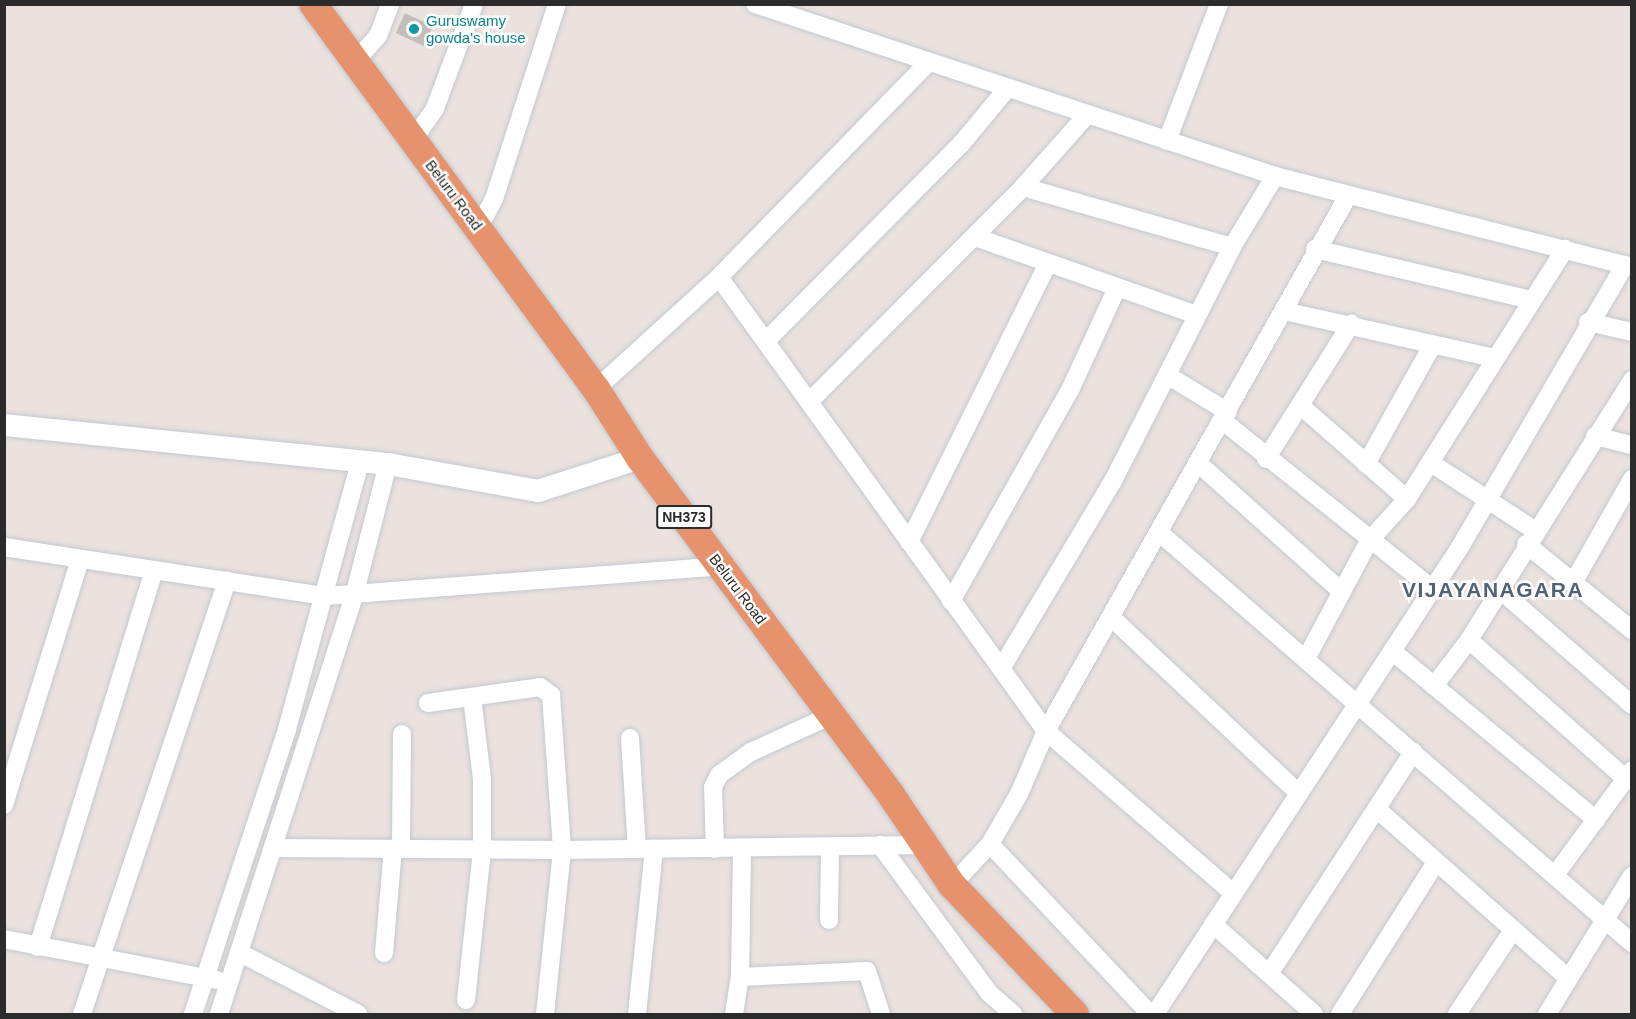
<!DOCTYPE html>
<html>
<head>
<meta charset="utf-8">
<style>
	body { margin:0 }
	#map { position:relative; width:1636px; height:1019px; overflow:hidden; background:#ebe2df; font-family:Helvetica,sans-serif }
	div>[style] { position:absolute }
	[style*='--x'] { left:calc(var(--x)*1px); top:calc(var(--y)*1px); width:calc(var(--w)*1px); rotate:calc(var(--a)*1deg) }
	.building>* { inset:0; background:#c4beba; transform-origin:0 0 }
	.roads { filter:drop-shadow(0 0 2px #c3c9d0) drop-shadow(0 0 2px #c3c9d0) }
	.minor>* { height:18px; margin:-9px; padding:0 9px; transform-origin:9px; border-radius:9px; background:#fff }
	.tertiary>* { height:22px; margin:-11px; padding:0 11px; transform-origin:11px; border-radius:11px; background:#fff }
	.trunk>* { height:28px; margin:-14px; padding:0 14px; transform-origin:14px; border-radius:14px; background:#e6926c }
	.dots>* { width:16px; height:16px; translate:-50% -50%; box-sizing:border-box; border:3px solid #fff; border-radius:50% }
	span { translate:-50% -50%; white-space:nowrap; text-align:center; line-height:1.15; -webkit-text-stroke:5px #fff; paint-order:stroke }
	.shield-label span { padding:2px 4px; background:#fff; border:2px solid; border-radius:4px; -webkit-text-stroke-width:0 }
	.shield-label { font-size:14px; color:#2b2b2b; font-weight:700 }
	.culture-label { font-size:15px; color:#0d838f }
	.left { translate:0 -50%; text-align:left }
	.street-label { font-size:15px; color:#2b2b2b }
	.district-label { font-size:21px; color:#516276; font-weight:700; letter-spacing:1.5px }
	.frame { position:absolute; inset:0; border:6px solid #2b2b2b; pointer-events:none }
</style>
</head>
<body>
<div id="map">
	<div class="building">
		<i style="left:405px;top:13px;width:31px;height:22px;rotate:25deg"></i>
	</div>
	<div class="roads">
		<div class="minor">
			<i style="--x:755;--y:4;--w:548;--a:18.3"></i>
			<i style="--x:1275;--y:176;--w:368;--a:14.3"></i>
			<i style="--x:355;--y:62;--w:35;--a:-49"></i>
			<i style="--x:378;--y:36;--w:34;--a:-69"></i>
			<i style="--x:413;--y:140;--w:39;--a:-55"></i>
			<i style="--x:435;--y:108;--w:111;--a:-69.4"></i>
			<i style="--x:1167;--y:141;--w:147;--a:-69.2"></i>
			<i style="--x:1023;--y:187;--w:96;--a:-48.4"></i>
			<i style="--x:479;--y:227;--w:32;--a:-62"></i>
			<i style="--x:494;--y:199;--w:205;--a:-72.1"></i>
			<i style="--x:975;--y:237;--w:235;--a:19.4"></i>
			<i style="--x:1315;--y:249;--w:222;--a:13.3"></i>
			<i style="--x:719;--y:277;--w:298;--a:-45.7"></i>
			<i style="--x:1284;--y:311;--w:216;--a:12.6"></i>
			<i style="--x:1588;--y:322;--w:45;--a:12.8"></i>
			<i style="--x:767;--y:340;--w:276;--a:-45.3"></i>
			<i style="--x:961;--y:144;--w:70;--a:-50.2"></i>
			<i style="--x:1167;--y:375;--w:71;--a:31.2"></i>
			<i style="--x:596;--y:389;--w:166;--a:-42.3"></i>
			<i style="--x:719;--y:277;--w:560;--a:54.24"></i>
			<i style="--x:1046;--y:731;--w:247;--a:40.9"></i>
			<i style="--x:811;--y:400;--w:301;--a:-45.1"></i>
			<i style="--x:1023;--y:187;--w:217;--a:16"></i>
			<i style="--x:1301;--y:406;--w:141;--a:41.3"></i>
			<i style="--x:1223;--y:421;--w:269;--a:38.7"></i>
			<i style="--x:1595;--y:436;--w:38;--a:14"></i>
			<i style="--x:1266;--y:459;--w:160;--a:-57.8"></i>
			<i style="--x:1431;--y:463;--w:123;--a:33"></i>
			<i style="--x:1199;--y:464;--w:189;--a:41.8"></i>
			<i style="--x:1366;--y:464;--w:137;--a:-60.8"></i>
			<i style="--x:1161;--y:534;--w:624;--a:40.97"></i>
			<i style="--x:909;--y:542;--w:309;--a:-63.5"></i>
			<i style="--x:1526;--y:544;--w:136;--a:39.1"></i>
			<i style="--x:4;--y:547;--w:326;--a:8.7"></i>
			<i style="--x:326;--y:596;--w:396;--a:-4.3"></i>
			<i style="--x:1573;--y:583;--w:120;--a:-60.4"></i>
			<i style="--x:1499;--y:589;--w:176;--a:41.1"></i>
			<i style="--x:951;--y:601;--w:244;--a:-60.6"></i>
			<i style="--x:1071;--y:388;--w:110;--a:-65.3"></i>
			<i style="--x:1112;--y:618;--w:254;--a:43.2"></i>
			<i style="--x:1469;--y:640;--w:210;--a:41.5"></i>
			<i style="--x:1392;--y:651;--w:265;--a:39.6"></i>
			<i style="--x:1307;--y:657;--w:132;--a:-61.9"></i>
			<i style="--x:1369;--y:541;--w:57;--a:-47.9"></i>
			<i style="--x:1407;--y:499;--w:296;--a:-57.7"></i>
			<i style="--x:1002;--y:667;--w:217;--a:-59.2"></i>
			<i style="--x:1113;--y:481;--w:263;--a:-63"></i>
			<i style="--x:1232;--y:247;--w:83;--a:-58.8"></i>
			<i style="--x:1434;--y:686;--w:58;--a:-52.7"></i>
			<i style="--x:1469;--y:640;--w:307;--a:-57.9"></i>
			<i style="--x:428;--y:703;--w:113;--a:-8.1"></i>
			<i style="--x:540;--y:687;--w:14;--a:36"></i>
			<i style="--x:551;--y:695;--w:155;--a:85.9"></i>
			<i style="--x:562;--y:850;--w:165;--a:95.9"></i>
			<i style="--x:630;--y:738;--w:111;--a:86.4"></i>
			<i style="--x:4;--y:805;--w:257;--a:-72.8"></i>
			<i style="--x:1378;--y:810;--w:254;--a:41.5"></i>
			<i style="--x:990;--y:844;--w:233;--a:46.7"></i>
			<i style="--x:880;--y:845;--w:184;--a:53.6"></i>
			<i style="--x:989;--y:993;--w:32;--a:41"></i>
			<i style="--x:273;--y:848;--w:289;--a:0.4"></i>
			<i style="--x:562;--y:850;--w:363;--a:-0.8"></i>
			<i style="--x:401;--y:849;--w:115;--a:-89.5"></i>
			<i style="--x:715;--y:849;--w:62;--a:-91.8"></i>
			<i style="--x:713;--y:787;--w:13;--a:-63"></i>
			<i style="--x:719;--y:775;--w:39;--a:-36"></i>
			<i style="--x:751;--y:752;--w:89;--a:-24.6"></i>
			<i style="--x:1555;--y:875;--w:130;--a:-53.7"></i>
			<i style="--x:952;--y:885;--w:56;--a:-47.2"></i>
			<i style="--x:990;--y:844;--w:58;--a:-59.9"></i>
			<i style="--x:1019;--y:794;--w:69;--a:-66.8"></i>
			<i style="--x:1046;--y:731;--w:614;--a:-60.56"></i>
			<i style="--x:829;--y:920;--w:73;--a:-89.2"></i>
			<i style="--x:1213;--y:924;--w:135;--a:41.7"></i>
			<i style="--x:4;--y:939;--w:217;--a:10.9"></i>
			<i style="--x:38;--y:947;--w:394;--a:-72.9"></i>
			<i style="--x:384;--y:953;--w:104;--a:-85.1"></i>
			<i style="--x:242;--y:954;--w:131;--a:27.3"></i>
			<i style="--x:1269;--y:974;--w:265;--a:-57"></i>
			<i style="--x:740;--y:977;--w:127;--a:-2.7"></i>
			<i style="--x:867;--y:971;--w:45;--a:72"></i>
			<i style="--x:466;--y:1000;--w:151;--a:-83.9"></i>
			<i style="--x:482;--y:850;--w:71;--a:-90"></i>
			<i style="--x:482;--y:779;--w:82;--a:-97"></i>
			<i style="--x:82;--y:1014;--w:457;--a:-71.5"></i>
			<i style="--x:193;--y:1014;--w:300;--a:-71.7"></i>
			<i style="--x:287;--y:729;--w:276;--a:-74.7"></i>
			<i style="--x:219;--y:1014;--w:439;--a:-72.1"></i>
			<i style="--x:354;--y:596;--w:136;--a:-75.6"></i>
			<i style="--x:637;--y:1014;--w:166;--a:-84.1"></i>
			<i style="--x:734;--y:1014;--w:37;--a:-81"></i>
			<i style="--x:740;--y:977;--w:128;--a:-89.1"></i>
			<i style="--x:1155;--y:1014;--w:558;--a:-56.85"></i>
			<i style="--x:1460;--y:547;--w:327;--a:-59.7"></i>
			<i style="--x:1340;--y:1014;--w:180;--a:-57.7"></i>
			<i style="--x:1457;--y:1014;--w:101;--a:-56.3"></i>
			<i style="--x:1547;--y:1014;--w:162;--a:-58.4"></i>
		</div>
		<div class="tertiary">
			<i style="--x:4;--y:425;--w:386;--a:5.8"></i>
			<i style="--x:388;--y:464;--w:152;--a:10.2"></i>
			<i style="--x:538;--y:491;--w:107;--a:-17.9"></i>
		</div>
		<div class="trunk">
			<i style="--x:313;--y:4;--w:478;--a:53.7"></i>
			<i style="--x:596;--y:389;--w:82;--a:57.5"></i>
			<i style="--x:640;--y:458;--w:420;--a:53.3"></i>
			<i style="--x:891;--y:795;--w:109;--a:55.9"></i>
			<i style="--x:952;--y:885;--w:178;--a:46.4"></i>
		</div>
	</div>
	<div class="dots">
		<i style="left:414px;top:29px;background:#0f9aa8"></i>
	</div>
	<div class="shield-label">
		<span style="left:684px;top:517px">NH373</span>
	</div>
	<div class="culture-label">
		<span class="left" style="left:426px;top:29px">Guruswamy<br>gowda's house</span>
	</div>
	<div class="street-label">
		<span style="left:454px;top:195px;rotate:53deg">Beluru Road</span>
		<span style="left:738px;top:589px;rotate:53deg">Beluru Road</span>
	</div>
	<div class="district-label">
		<span style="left:1493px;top:590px">VIJAYANAGARA</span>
	</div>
	<div class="frame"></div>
</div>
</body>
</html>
